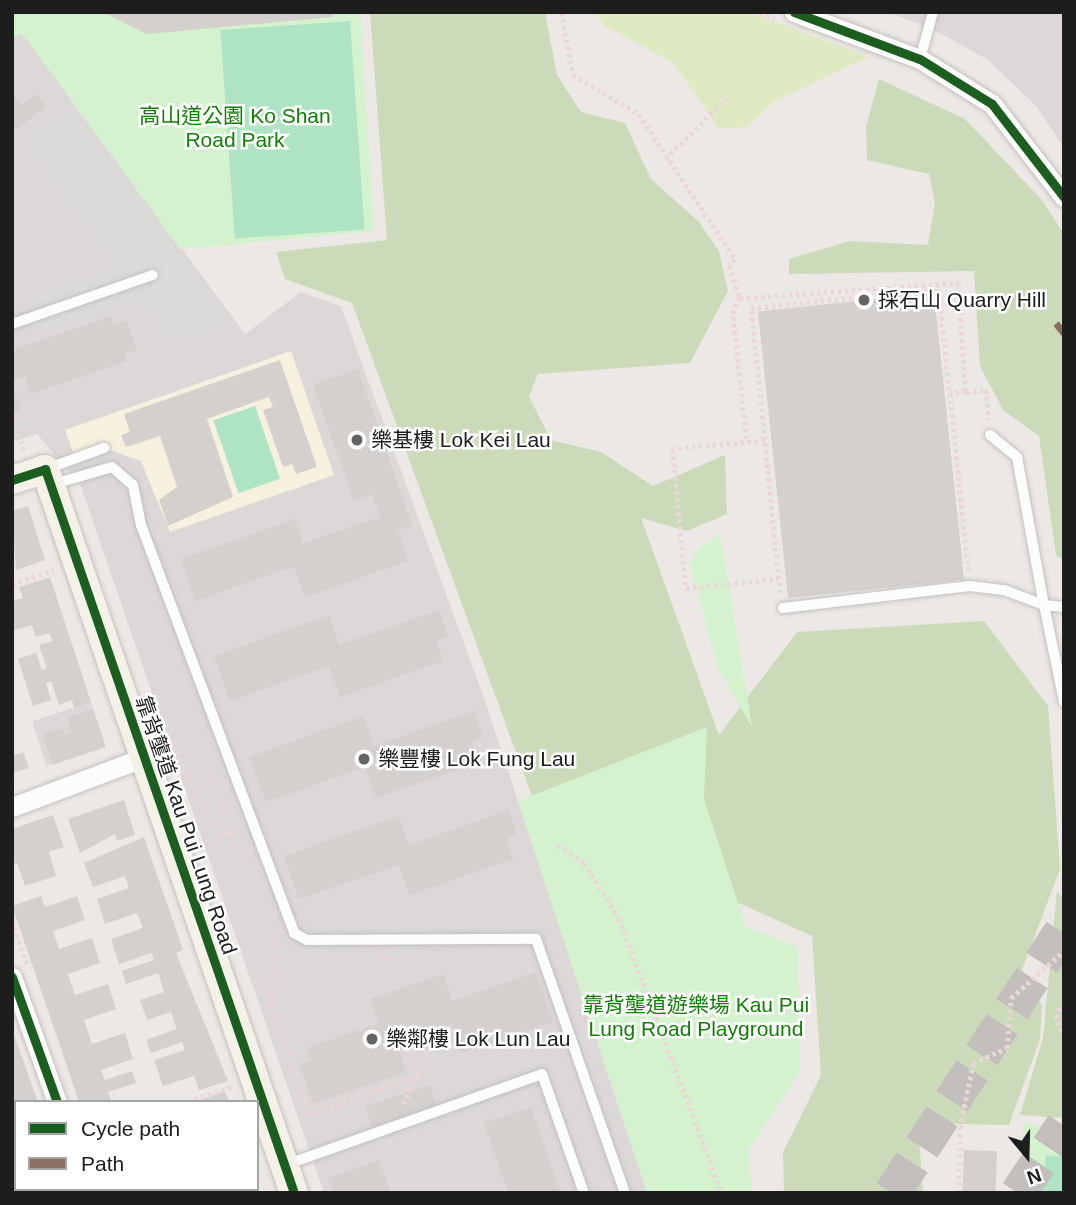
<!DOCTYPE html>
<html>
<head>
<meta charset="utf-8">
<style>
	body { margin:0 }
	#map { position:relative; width:1076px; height:1205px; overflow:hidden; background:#ece8e5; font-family:Arial,"Noto Sans TC",sans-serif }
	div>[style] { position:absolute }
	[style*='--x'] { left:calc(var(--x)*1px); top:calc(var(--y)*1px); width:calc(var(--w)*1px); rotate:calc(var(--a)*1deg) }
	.residential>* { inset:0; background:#dbd8d7; transform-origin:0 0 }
	.education>* { inset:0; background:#f6f1df }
	.grass>* { inset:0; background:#dfeac2 }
	.forest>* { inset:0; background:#cbdbb9 }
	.park>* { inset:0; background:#d5f2ce }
	.pitch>* { inset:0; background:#aee4c4; transform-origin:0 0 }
	.parking>* { inset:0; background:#dcdad9 }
	.building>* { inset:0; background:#d4d0ce; transform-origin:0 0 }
	.highway-tunnel>* { height:37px; margin-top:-18.5px; transform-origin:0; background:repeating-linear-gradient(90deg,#c3bfbd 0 37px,transparent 0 55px) }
	.path>* { height:4.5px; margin-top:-2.25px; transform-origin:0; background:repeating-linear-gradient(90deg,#ebd7d8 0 3.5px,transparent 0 7px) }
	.roads { filter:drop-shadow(0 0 2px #c3c1c0) drop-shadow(0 0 2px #c3c1c0) }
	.lane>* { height:10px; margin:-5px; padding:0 5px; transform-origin:5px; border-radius:5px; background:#fcfcfb }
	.street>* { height:19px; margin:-9.5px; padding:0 9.5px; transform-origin:9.5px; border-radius:9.5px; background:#fcfcfb }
	.secondary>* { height:28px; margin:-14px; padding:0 14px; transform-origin:14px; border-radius:14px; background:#f4f1e9 }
	.quiet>* { height:7px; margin-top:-3.5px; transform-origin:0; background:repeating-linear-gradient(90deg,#8d6e63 0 14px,transparent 0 21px) }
	.cycleway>* { height:9px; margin:-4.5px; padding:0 4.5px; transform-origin:4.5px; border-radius:4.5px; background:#1b5e20 }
	.dots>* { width:19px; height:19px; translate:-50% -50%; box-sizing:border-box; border:4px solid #fff; border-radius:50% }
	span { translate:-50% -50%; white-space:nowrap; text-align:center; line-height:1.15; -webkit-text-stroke:5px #fff; paint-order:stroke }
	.park-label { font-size:21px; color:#127f07 }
	.poi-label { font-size:21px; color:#1d1d1d }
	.left { translate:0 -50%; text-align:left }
	.street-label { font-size:21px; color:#1d1d1d }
	.frame { position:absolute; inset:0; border:14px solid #1d1d1d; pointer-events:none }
	.legend { position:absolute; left:14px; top:1100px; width:245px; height:91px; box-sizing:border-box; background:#fff; border:2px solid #a5a5a5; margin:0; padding:9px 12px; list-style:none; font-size:21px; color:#1d1d1d }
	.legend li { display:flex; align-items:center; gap:14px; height:35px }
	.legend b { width:35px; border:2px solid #a5a5a5 }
	.north { position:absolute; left:992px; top:1121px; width:70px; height:70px; -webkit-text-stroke:5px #fff; paint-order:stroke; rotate:161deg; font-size:19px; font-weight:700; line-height:28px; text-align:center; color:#1d1d1d }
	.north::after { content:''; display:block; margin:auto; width:24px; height:32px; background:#1d1d1d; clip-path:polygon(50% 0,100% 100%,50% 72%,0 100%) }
</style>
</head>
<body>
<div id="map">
	<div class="residential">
		<i style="clip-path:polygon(886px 12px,1064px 12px,1064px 148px,1037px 107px,988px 60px,929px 27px)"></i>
		<i style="clip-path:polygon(21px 32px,245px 334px,301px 292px,341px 306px,485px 701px,647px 1193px,324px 1193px,80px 484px,37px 434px,12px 442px,12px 39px)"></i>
		<i style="left:91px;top:702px;width:47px;height:62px;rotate:72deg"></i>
	</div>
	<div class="education">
		<i style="clip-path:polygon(291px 351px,334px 475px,170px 532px,141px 461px,108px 449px,76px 460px,65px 430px)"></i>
	</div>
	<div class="grass">
		<i style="clip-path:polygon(595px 12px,749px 12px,868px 57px,773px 102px,747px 127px,718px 128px,674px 63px,605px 26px)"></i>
	</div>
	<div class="forest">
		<i style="clip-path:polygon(370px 12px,545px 12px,557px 75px,581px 112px,625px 123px,651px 179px,698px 221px,719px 251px,728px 291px,690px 363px,538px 374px,529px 397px,551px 440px,601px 452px,653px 486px,725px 455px,727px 514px,687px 531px,641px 518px,719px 735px,797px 632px,984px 621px,1048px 706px,1060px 869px,1022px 970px,1042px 1005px,1040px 1039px,1009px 1125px,918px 1123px,923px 1193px,784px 1193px,783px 1152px,821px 1075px,812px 936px,739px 903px,641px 935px,537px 810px,352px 303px,285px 279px,276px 252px,387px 240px)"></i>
		<i style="clip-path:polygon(879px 79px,965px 119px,1042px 200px,1064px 234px,1064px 560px,1056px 555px,1039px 436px,1003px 410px,980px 366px,974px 271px,789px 274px,789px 259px,850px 241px,928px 245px,935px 203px,929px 174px,867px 160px,866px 127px)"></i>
		<i style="clip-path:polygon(1057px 891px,1064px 900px,1064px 1118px,1020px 1115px,1043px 1038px)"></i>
	</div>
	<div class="park">
		<i style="clip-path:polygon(12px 12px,360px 12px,374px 231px,180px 249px,22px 33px,12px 39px)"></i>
		<i style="clip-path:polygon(720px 534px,752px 727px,718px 669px,690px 564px,698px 549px)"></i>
		<i style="clip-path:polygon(707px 727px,704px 799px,746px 927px,798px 947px,800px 1071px,748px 1151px,752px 1193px,647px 1193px,518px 801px)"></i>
		<i style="clip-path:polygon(1024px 1124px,1064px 1128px,1064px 1193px,1017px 1193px)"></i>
	</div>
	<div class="pitch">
		<i style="left:350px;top:21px;width:209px;height:130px;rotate:86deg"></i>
		<i style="left:255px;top:406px;width:77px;height:44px;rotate:71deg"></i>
		<i style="clip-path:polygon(1046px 1155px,1064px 1157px,1064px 1193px,1043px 1193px)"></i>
	</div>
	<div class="parking">
		<i style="clip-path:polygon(71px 108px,230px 322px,173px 341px,141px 299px,38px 335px,25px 299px,117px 267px,25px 142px)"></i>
	</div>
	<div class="building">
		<i style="clip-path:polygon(103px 12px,333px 12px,333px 17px,147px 34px)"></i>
		<i style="clip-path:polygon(12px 92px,22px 105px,37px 94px,46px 107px,12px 132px)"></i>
		<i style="left:934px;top:293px;width:288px;height:177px;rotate:84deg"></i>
		<i style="clip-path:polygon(111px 316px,114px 325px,126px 321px,137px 350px,124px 354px,127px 361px,31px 394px,25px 377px,12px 381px,12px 350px)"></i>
		<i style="clip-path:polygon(280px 360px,317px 467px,296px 474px,292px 464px,283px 467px,263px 410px,273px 407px,269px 397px,207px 419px,233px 497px,168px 526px,159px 500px,177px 487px,160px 436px,126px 447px,121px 435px,130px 432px,124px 414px)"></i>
		<i style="clip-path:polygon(358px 369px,412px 525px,398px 530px,408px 561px,305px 597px,294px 566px,195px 601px,181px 559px,295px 519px,303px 543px,380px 517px,372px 494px,354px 501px,313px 385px)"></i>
		<i style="clip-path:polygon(12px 386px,22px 411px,12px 414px)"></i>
		<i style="clip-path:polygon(28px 506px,45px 560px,16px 570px,12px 511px)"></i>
		<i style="clip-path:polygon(50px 577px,91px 702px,74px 708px,72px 700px,59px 705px,51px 681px,46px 683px,51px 700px,33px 706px,18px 659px,36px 653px,42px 670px,47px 668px,39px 645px,52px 641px,50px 633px,36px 637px,32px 625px,12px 631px,12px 601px,23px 598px,19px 587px)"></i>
		<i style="clip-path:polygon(439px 610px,448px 636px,436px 640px,443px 661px,340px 697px,329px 666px,230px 701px,214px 656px,329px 615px,339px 645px)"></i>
		<i style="clip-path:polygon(93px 709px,106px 747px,52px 765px,42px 734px,63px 728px,65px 735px,72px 732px,67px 718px)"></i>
		<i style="clip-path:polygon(474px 711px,483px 737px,472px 741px,479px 762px,376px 798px,365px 767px,266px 802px,249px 757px,364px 716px,374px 746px)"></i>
		<i style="clip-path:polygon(23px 752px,29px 768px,12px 773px,12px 756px)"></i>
		<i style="clip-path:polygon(124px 800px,135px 835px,117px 841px,115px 834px,80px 853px,68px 819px)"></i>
		<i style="clip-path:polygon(509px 810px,517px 834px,506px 838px,513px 859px,410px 895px,399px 865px,299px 899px,284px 856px,398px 816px,409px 845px)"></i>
		<i style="clip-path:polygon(53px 815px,64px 847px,49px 852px,56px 876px,25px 886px,17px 863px,12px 864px,12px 829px)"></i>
		<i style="clip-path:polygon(144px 837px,183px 950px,176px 953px,228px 1081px,199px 1090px,194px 1076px,163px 1086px,154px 1060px,185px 1050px,182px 1042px,151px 1053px,146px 1040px,177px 1029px,171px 1012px,147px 1020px,140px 1000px,164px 992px,158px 973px,126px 984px,122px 971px,154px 960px,151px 953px,119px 964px,111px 939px,143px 928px,137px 913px,105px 924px,97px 899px,129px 888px,125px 876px,93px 887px,84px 863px)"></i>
		<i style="clip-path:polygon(41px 896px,45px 907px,77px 896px,85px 920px,53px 931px,59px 949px,92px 938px,100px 963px,68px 974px,75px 995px,108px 984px,116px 1009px,84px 1020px,92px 1044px,125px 1033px,133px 1059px,101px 1070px,105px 1080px,132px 1071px,136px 1083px,108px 1092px,112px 1102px,79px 1102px,58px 1040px,12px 906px)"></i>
		<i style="clip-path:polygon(536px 972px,553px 1022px,461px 1053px,451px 1025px,434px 1031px,439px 1046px,419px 1053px,414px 1038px,397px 1044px,406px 1072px,313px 1104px,299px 1064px,311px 1060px,307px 1048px,379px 1023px,370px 999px,443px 974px,452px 1001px)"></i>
		<i style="clip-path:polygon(12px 1029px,38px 1102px,16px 1102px,12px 1146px)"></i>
		<i style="left:430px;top:1085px;width:22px;height:68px;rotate:72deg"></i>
		<i style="clip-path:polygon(225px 1091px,229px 1102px,196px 1102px,196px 1101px)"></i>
		<i style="clip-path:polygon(531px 1107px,561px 1193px,508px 1193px,484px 1123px)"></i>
		<i style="left:964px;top:1150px;width:33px;height:43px;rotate:2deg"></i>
		<i style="clip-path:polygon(379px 1160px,391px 1193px,333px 1193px,328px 1178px)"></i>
		<i style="clip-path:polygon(16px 1180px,16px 1189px,70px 1193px,12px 1193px)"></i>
		<i style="left:119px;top:1189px;width:65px;height:4px"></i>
		<i style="clip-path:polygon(194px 1189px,223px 1189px,223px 1190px,196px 1193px)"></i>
	</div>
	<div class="highway-tunnel">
		<i style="--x:892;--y:1193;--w:316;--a:-57"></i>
		<i style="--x:1018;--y:1193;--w:82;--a:-55.9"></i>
	</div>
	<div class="path">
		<i style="--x:562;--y:12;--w:64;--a:80.1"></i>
		<i style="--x:573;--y:75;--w:77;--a:30.6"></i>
		<i style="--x:639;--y:114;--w:174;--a:56.5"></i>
		<i style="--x:735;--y:259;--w:9;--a:131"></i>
		<i style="--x:729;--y:266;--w:34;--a:71"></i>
		<i style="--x:740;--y:298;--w:219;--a:-3.9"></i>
		<i style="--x:958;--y:283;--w:109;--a:85.8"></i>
		<i style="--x:966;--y:392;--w:16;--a:176"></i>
		<i style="--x:760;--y:12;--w:16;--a:22"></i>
		<i style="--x:665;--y:159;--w:91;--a:-44.6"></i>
		<i style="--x:740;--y:298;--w:14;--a:120"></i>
		<i style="--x:733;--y:310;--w:134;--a:84"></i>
		<i style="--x:966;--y:392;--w:20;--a:-6"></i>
		<i style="--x:986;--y:390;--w:30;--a:84"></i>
		<i style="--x:12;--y:414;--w:39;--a:71"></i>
		<i style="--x:765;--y:441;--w:92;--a:175"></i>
		<i style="--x:673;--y:449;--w:140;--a:84.7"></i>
		<i style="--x:686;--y:588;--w:92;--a:-5.6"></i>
		<i style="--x:12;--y:584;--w:44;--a:-18.4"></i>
		<i style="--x:780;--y:593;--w:286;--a:-95.8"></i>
		<i style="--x:751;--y:308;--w:189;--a:-5.8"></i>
		<i style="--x:939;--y:289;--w:286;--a:84"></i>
		<i style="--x:160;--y:720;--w:130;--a:63.4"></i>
		<i style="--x:218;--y:836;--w:13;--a:-29"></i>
		<i style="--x:208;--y:773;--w:74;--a:69.4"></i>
		<i style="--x:234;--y:842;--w:19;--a:43"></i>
		<i style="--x:558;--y:845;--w:32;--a:35"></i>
		<i style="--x:584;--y:863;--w:65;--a:57.5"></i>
		<i style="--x:619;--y:918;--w:294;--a:69.5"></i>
		<i style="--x:12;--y:921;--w:46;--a:70.8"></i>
		<i style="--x:278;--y:936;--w:64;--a:97.2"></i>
		<i style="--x:270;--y:999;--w:122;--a:70.8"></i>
		<i style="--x:310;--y:1114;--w:115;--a:-19.9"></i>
		<i style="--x:376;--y:958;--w:52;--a:3.3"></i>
		<i style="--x:1064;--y:1002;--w:15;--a:122"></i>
		<i style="--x:1056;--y:1015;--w:23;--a:70"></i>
		<i style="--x:188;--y:1102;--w:49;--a:-19.2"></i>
		<i style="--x:403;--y:1104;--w:33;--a:-63"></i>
		<i style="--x:418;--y:1075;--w:37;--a:-107"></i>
		<i style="--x:12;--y:1162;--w:4;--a:-14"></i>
		<i style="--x:959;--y:1193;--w:65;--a:-89.1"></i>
		<i style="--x:960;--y:1128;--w:66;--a:-78.7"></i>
		<i style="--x:973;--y:1063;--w:37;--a:-24"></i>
		<i style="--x:1007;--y:1048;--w:50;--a:-85.4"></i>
		<i style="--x:1011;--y:998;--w:71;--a:-41.6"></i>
	</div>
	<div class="roads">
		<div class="lane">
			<i style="--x:920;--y:59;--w:49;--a:-74.5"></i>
			<i style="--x:12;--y:324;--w:149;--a:-19.2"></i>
			<i style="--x:990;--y:435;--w:35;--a:39"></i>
			<i style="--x:1017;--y:457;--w:150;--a:79.7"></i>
			<i style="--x:1044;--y:605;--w:20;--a:6"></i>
			<i style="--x:49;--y:468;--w:59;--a:-20"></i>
			<i style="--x:54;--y:484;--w:60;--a:-16.3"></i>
			<i style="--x:112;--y:467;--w:28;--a:41"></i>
			<i style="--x:133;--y:485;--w:41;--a:78.7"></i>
			<i style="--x:141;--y:525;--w:436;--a:69.4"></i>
			<i style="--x:294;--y:933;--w:15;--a:28"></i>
			<i style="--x:307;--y:940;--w:229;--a:-0.3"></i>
			<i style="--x:536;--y:939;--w:269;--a:70.7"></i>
			<i style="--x:783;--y:608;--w:188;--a:-6.7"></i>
			<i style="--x:970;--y:586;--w:34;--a:7"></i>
			<i style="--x:1004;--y:590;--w:43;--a:20.6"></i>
			<i style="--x:1044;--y:605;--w:99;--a:78.3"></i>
			<i style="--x:288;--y:1164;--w:269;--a:-19.5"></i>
			<i style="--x:542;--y:1074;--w:126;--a:70.6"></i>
		</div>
		<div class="street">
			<i style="--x:794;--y:12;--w:134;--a:20.5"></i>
			<i style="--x:920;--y:59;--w:85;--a:32"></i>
			<i style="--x:992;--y:104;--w:118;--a:52.3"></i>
			<i style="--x:12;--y:807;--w:142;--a:-20.6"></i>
			<i style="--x:12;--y:977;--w:133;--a:70.2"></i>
			<i style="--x:89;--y:1189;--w:4;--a:76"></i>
		</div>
		<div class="secondary">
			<i style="--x:12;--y:480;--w:35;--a:-18"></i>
			<i style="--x:45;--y:469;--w:766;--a:71.02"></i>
		</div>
	</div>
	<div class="quiet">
		<i style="--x:1056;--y:323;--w:13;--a:51"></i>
	</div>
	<div class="cycleway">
		<i style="--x:794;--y:12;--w:134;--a:20.5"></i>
		<i style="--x:920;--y:59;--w:85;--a:32"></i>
		<i style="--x:992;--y:104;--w:118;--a:52.3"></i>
		<i style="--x:12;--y:480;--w:35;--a:-18"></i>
		<i style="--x:45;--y:469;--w:766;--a:71.02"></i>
		<i style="--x:12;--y:977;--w:133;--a:70.2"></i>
	</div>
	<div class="dots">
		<i style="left:864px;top:300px;background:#656463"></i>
		<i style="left:357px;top:440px;background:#656463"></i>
		<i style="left:364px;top:759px;background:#656463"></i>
		<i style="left:372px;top:1039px;background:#656463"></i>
	</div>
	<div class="park-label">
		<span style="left:235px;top:128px">高山道公園 Ko Shan<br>Road Park</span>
		<span style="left:696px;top:1017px">靠背壟道遊樂場 Kau Pui<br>Lung Road Playground</span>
	</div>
	<div class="poi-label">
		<span class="left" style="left:878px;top:300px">採石山 Quarry Hill</span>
		<span class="left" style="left:371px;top:440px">樂基樓 Lok Kei Lau</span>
		<span class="left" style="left:378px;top:759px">樂豐樓 Lok Fung Lau</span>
		<span class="left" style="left:386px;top:1039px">樂鄰樓 Lok Lun Lau</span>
	</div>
	<div class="street-label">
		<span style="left:186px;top:825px;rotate:71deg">靠背壟道 Kau Pui Lung Road</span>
	</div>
	<div class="frame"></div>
	<ul class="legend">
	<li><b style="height:9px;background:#1b5e20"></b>Cycle path</li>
	<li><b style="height:9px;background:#8d6e63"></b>Path</li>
	</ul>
	<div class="north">N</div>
</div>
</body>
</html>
